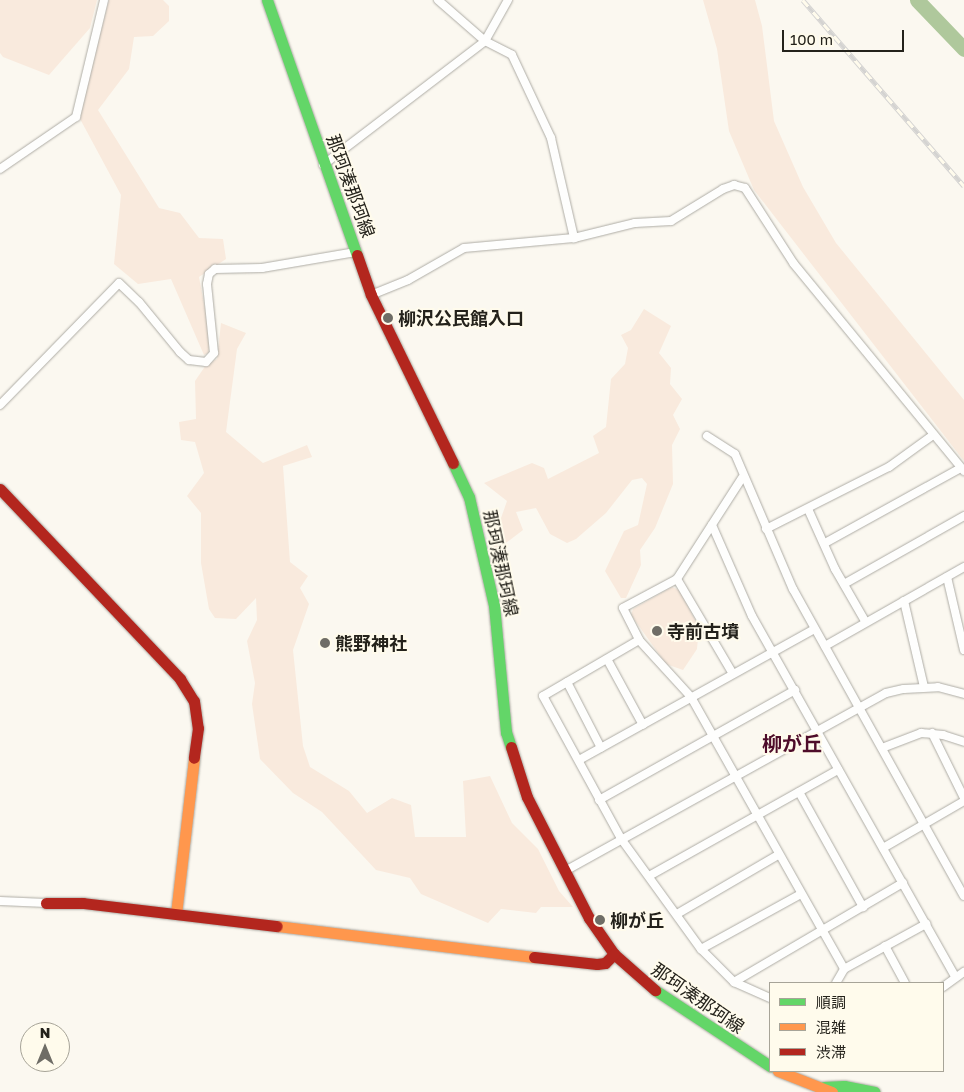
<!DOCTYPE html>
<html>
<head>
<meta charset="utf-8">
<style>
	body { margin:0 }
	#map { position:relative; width:964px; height:1092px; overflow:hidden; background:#fbf8f0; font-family:"Golos Text","Noto Sans JP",sans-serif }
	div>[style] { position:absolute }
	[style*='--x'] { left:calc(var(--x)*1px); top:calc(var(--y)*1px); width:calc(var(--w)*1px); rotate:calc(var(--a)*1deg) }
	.green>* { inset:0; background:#f9eadd }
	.river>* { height:15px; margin:-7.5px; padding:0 7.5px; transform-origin:7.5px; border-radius:7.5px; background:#afc89c }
	.roads { filter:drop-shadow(0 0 1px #aeaca5) drop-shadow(0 0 1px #aeaca5) }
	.street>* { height:8px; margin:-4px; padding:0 4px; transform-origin:4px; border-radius:4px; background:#fefefd }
	.fast>* { height:11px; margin:-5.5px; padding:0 5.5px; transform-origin:5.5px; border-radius:5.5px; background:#63d668 }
	.slow>* { height:11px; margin:-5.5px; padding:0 5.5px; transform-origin:5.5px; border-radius:5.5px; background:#ff974d }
	.jam>* { height:11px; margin:-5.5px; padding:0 5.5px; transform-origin:5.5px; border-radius:5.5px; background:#b3261e }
	.rail>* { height:4.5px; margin-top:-2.25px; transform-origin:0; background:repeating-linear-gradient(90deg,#fffbec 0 8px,#d4d3d1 0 16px); box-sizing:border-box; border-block:1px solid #d4d3d1 }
	.dots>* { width:14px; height:14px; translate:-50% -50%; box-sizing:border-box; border:2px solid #fffbec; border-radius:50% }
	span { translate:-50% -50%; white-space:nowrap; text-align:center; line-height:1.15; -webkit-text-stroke:4px #fffbec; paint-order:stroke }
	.street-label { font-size:18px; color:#24221b }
	.poi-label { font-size:18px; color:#24221b; font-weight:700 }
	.left { translate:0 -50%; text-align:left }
	.quarter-label { font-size:20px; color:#4e0c2a; font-weight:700 }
	.legend { position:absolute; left:769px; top:982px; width:175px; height:90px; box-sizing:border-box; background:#fffbec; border:1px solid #a7a498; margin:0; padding:6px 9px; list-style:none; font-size:15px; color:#24221b }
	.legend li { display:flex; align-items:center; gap:10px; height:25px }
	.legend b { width:25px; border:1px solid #a7a498 }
	.north { position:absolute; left:20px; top:1022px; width:50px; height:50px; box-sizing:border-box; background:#fffbec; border:1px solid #a7a498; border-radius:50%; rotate:0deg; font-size:14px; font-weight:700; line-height:20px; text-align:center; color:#24221b }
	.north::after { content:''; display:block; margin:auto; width:18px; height:22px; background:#6f6d66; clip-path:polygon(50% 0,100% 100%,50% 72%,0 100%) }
	.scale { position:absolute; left:782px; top:30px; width:122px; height:22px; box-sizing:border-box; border:2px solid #24221b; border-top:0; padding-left:6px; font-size:15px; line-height:18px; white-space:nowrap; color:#24221b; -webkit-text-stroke:4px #fffbec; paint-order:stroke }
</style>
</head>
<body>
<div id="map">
	<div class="green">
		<i style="clip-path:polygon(0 0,97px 0,90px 28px,49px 75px,3px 57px,0 53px)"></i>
		<i style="clip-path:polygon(109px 0,163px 0,169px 6px,169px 21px,153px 36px,134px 37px,129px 69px,98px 110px,159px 208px,180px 213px,199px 238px,223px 239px,226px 259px,199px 277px,211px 340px,208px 353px,204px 355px,171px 279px,138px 284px,114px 264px,121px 195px,79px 117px)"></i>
		<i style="clip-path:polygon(703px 0,755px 0,762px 26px,774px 121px,803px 187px,836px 243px,964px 400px,964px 461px,754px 190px,729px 131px,717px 49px)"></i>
		<i style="clip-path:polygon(644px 309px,671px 326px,659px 353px,671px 368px,670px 384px,682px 399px,673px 415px,680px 429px,672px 445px,673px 484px,655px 528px,640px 550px,641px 565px,626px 598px,621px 598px,605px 571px,624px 531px,638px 525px,647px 484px,642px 478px,632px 480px,606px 513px,576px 539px,567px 543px,550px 534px,536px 508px,516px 512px,523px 530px,494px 552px,487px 530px,500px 521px,507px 501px,484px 483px,532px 463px,544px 468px,548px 479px,599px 453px,593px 436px,606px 427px,611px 379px,625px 364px,628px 348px,621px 335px,631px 330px)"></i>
		<i style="clip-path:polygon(221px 323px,246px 333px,237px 349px,226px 432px,263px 463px,307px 445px,312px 457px,283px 466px,290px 562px,308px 576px,300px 588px,309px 604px,293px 650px,303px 746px,310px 767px,349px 791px,367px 813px,392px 798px,411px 805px,415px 837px,466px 837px,463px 781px,490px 776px,512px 823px,538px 849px,559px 891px,573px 907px,541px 907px,536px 913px,501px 909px,488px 923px,421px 894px,410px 878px,376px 870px,322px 812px,293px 793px,260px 759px,252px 704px,255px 683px,247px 641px,257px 620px,256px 598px,236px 619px,215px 618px,209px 609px,201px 563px,201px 513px,187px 496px,204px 473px,195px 442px,181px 440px,179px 422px,196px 419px,195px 381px,206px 365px,217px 359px)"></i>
		<i style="clip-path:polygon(672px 587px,679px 590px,699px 627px,697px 649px,683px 670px,666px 664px,631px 615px,633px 609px)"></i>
	</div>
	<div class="river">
		<i style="--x:917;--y:0;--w:68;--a:46.2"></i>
	</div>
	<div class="roads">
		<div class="street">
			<i style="--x:438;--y:0;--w:62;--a:41.1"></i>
			<i style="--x:485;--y:41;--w:30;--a:27"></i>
			<i style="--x:512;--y:55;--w:92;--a:64.8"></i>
			<i style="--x:551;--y:138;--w:103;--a:77"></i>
			<i style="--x:323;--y:165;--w:204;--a:-37.4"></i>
			<i style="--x:485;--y:41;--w:47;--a:-60.7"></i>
			<i style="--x:0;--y:169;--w:92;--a:-34.4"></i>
			<i style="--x:76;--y:117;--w:120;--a:-76.5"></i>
			<i style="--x:371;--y:295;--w:40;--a:-22"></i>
			<i style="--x:408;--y:280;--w:64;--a:-29.7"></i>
			<i style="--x:464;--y:248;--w:110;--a:-5.2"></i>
			<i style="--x:574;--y:238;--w:63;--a:-13.8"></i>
			<i style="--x:635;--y:223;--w:36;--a:-3"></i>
			<i style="--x:671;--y:221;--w:61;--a:-31.6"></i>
			<i style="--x:723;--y:189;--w:12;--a:-20"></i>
			<i style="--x:734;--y:185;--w:11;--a:15"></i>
			<i style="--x:745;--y:188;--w:90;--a:57.2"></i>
			<i style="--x:794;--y:264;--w:268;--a:50.6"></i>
			<i style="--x:0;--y:405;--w:170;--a:-45.7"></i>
			<i style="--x:119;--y:283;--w:28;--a:44"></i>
			<i style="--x:139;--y:302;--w:65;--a:50.6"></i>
			<i style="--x:180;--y:352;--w:12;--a:42"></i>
			<i style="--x:189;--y:360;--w:17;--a:7"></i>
			<i style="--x:206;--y:362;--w:12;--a:-48"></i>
			<i style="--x:214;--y:353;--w:69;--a:-95.8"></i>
			<i style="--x:207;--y:284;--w:10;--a:-79"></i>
			<i style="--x:209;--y:274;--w:8;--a:-40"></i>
			<i style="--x:215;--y:269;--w:47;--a:-1.2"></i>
			<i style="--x:262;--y:268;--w:95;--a:-9.7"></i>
			<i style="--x:707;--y:436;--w:33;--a:33"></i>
			<i style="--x:735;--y:454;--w:147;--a:66.8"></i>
			<i style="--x:793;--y:589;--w:351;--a:60.9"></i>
			<i style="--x:742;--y:478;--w:120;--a:122.8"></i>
			<i style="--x:677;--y:579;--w:61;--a:151.8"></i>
			<i style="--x:623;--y:608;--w:36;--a:63"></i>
			<i style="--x:639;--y:640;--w:77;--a:47.6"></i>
			<i style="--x:691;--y:697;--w:312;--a:60.6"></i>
			<i style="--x:808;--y:509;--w:66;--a:65.8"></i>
			<i style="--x:835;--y:569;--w:60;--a:60"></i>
			<i style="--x:712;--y:525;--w:99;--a:66.3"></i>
			<i style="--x:752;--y:616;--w:414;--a:60.6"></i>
			<i style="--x:766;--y:529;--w:138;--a:-26.8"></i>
			<i style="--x:889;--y:467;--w:54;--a:-36"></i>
			<i style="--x:825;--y:543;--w:155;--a:-28.9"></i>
			<i style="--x:947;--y:577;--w:75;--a:76.9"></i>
			<i style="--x:677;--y:579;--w:110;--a:59.5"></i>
			<i style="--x:844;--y:584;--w:138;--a:-29.5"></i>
			<i style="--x:904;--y:601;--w:88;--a:76.9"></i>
			<i style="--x:639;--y:640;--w:111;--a:149.7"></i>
			<i style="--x:543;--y:696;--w:164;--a:61.3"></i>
			<i style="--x:622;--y:840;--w:135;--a:54.1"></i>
			<i style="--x:701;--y:949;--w:47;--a:45"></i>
			<i style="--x:734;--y:982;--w:39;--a:24"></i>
			<i style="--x:825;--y:646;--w:160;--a:-29.6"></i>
			<i style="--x:607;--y:659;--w:75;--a:61.4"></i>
			<i style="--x:567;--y:682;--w:74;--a:62.7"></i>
			<i style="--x:932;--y:733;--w:72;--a:63.8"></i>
			<i style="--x:882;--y:748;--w:42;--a:-21"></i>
			<i style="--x:921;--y:733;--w:22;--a:5"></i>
			<i style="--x:943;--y:735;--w:22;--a:18"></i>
			<i style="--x:579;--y:760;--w:269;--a:-29.1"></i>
			<i style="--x:799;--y:792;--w:132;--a:60.9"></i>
			<i style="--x:599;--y:800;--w:225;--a:-29.3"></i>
			<i style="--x:883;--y:848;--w:94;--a:-30.1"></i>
			<i style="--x:565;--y:871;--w:367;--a:-29"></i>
			<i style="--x:886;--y:693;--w:18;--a:-13"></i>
			<i style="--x:904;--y:689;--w:34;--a:-3"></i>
			<i style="--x:938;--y:687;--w:27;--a:15"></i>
			<i style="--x:649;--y:876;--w:217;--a:-29.3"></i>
			<i style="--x:0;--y:901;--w:46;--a:2.5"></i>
			<i style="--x:677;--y:914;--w:117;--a:-30.3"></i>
			<i style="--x:885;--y:946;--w:42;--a:61.6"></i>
			<i style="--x:701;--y:949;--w:114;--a:-28.8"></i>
			<i style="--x:734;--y:982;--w:196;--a:-30.4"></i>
			<i style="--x:836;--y:983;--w:16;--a:-60"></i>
			<i style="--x:844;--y:969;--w:94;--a:-28.8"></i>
			<i style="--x:943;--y:987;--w:26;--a:-36"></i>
		</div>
		<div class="fast">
			<i style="--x:267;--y:0;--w:270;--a:70.6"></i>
			<i style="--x:453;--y:463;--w:38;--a:65"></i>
			<i style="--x:469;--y:497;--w:111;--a:77"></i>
			<i style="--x:494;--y:605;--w:128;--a:84.6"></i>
			<i style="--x:506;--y:732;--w:16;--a:72"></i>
			<i style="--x:655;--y:990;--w:138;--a:33.5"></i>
			<i style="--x:824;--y:1087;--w:20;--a:-3"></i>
			<i style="--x:844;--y:1086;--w:31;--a:11"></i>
		</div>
		<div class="slow">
			<i style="--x:176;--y:914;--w:157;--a:-83.4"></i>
			<i style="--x:277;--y:926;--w:259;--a:6.9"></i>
			<i style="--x:778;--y:1071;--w:58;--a:21.3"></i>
		</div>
		<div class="jam">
			<i style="--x:357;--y:255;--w:42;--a:70.7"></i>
			<i style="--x:371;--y:295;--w:187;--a:64"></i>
			<i style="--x:0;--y:489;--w:262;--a:46.5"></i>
			<i style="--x:180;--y:679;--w:26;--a:58"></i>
			<i style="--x:194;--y:701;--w:27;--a:82"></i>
			<i style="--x:198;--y:728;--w:30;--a:98"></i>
			<i style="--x:511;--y:747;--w:52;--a:72.3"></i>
			<i style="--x:527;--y:797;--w:136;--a:62.9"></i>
			<i style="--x:589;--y:918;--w:44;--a:55.2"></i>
			<i style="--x:614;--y:954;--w:55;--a:41.3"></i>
			<i style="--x:46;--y:903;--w:37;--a:0"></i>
			<i style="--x:83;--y:903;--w:195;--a:6.8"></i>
			<i style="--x:534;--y:957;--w:63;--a:6.3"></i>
			<i style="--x:597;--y:964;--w:8;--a:-7"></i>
			<i style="--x:605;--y:963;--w:13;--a:-45"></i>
		</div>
	</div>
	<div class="rail">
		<i style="--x:803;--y:0;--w:246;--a:49.1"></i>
	</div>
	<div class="dots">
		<i style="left:388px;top:318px;background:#6f6d66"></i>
		<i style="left:657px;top:631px;background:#6f6d66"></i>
		<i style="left:325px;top:643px;background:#6f6d66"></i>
		<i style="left:600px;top:920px;background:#6f6d66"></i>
	</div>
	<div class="street-label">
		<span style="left:351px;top:186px;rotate:70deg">那珂湊那珂線</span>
		<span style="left:501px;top:563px;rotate:78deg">那珂湊那珂線</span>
		<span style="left:698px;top:998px;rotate:35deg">那珂湊那珂線</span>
	</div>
	<div class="poi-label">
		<span class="left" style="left:398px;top:318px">柳沢公民館入口</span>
		<span class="left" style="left:667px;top:631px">寺前古墳</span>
		<span class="left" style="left:335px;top:643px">熊野神社</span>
		<span class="left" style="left:610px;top:920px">柳が丘</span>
	</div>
	<div class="quarter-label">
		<span style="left:792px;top:743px">柳が丘</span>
	</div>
	<ul class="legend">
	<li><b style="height:6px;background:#63d668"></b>順調</li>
	<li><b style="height:6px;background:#ff974d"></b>混雑</li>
	<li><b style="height:6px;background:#b3261e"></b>渋滞</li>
	</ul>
	<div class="north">N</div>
	<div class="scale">100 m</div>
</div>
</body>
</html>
